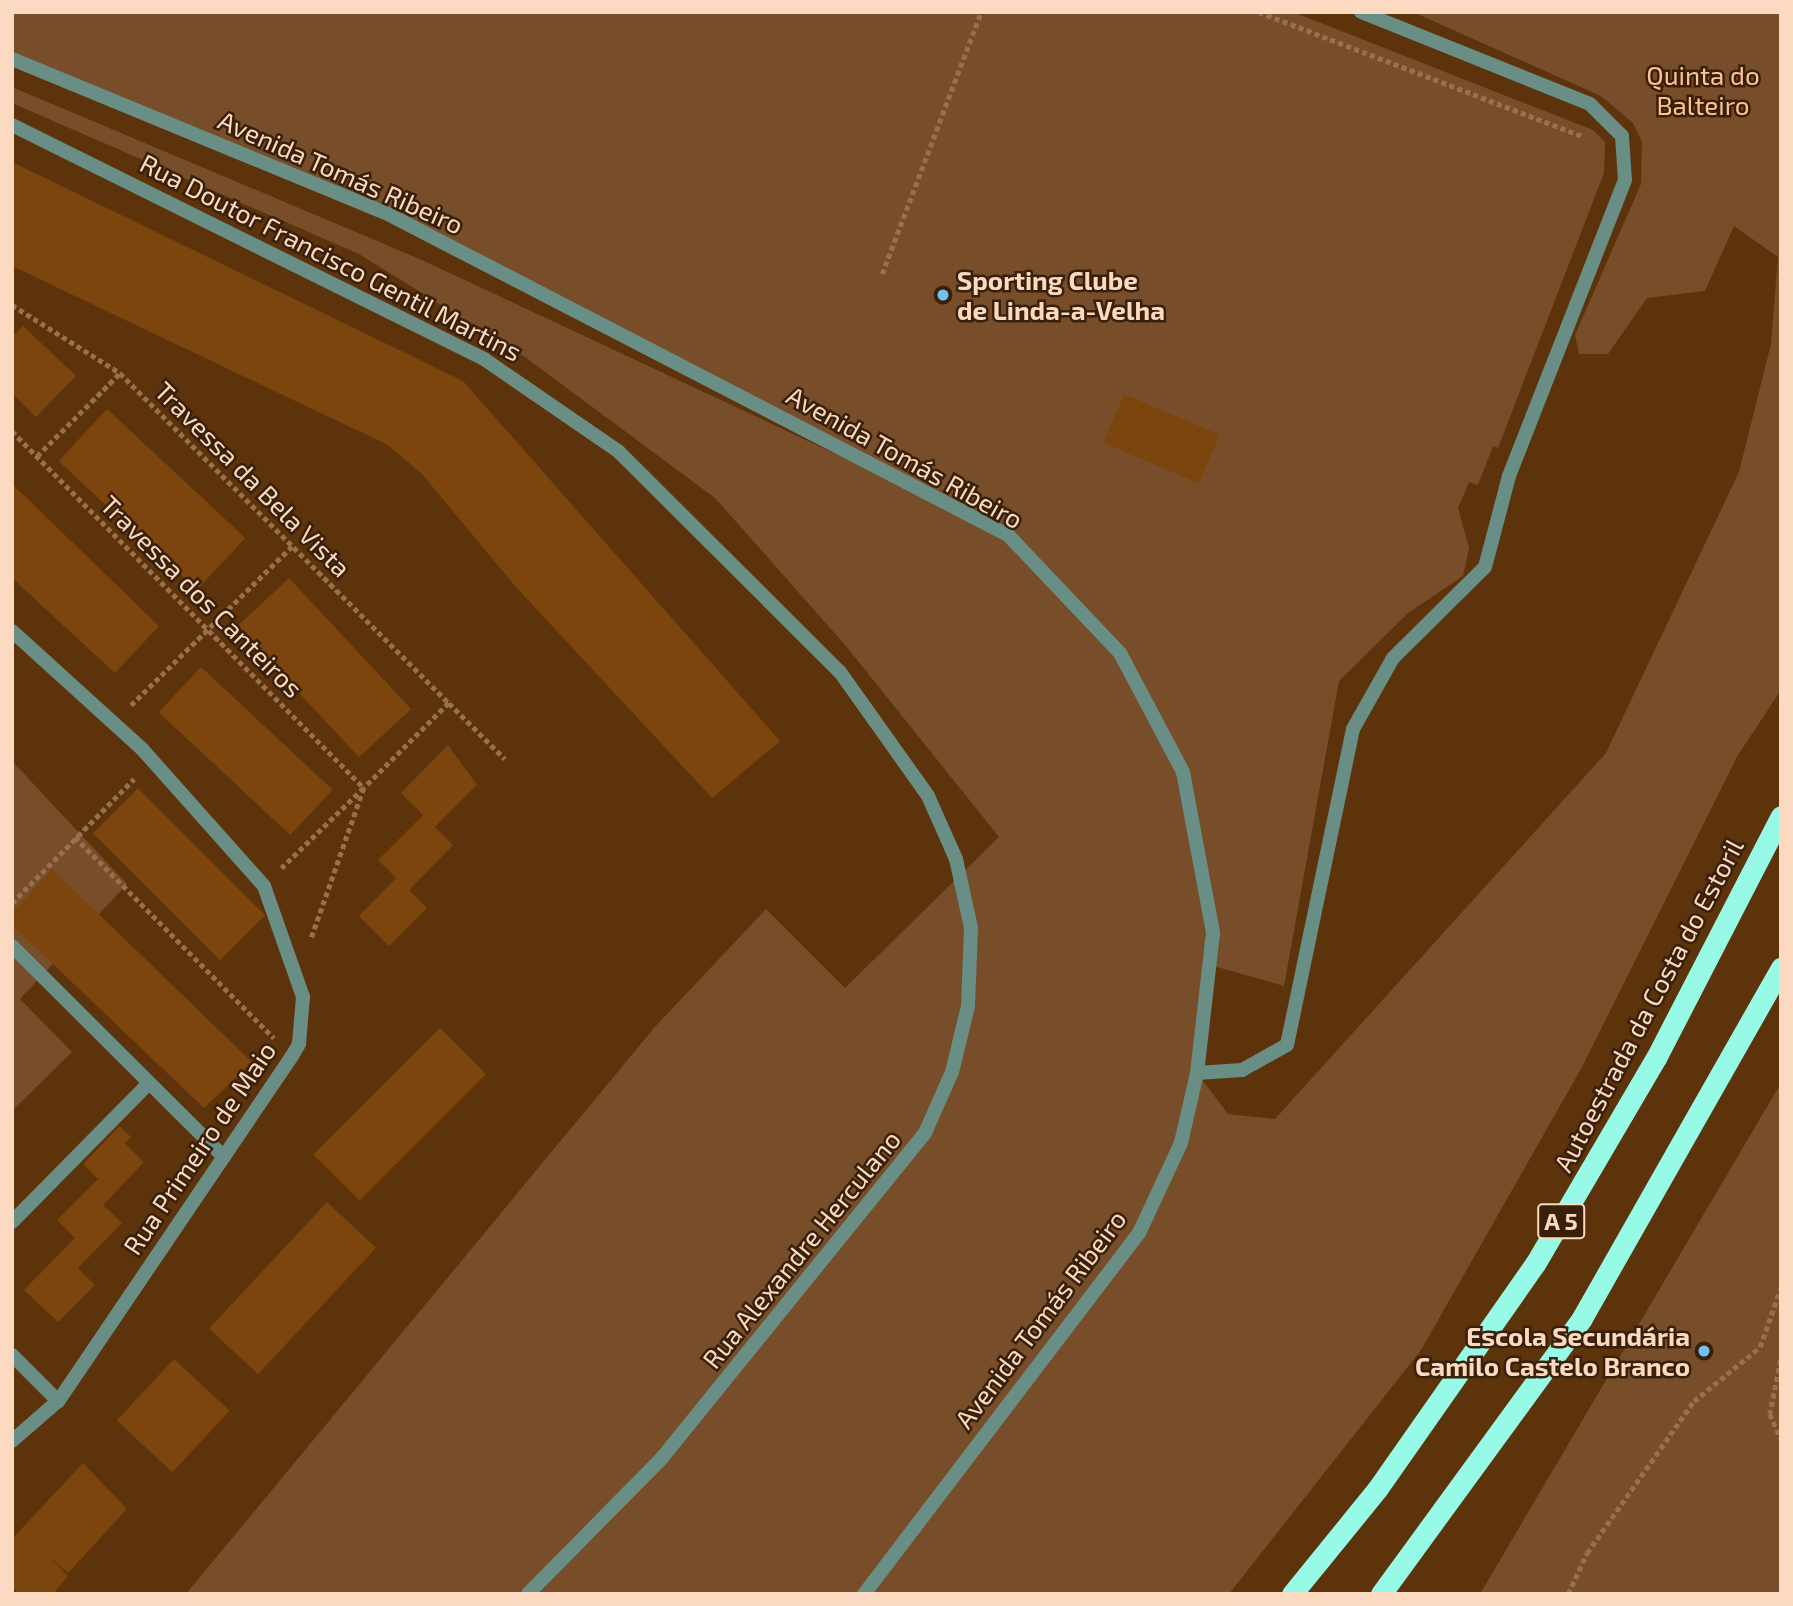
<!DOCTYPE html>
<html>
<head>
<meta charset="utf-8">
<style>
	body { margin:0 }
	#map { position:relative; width:1793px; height:1606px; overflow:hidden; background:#5d330b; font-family:"Exo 2",sans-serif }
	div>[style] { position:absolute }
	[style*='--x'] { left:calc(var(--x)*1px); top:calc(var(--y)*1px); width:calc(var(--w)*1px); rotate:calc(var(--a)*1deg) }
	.green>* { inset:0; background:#784e2a }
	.building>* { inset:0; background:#7d450e; transform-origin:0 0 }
	.path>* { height:4.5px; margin-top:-2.25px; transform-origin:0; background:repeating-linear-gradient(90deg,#97704d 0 5px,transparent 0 8.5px) }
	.minor>* { height:14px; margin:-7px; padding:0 7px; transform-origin:7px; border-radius:7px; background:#688e85 }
	.tertiary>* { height:14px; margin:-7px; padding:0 7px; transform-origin:7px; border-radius:7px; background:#688e85 }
	.motorway>* { height:21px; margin:-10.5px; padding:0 10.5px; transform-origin:10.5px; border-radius:10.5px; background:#97fae6 }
	.dots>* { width:19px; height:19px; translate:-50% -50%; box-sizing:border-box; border:4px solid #38200b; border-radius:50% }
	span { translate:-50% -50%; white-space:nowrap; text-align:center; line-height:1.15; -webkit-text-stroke:5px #38200b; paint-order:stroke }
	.shield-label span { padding:2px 5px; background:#38200b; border:2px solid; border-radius:5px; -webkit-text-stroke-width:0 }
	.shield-label { font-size:24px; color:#fbdac1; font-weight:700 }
	.park-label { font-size:26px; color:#ffc293 }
	.street-label { font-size:26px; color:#fbdac1 }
	.poi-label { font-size:26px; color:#fbdac1; font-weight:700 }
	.left { translate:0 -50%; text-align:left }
	.right { translate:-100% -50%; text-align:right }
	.frame { position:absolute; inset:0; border:14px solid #fbdac1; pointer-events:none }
</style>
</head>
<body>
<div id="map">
	<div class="green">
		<i style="clip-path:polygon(12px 12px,1293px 12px,1593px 130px,1605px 142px,1604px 173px,1498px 448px,1493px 446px,1478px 485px,1469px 482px,1458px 508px,1469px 548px,1463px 576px,1408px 613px,1339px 681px,1284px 986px,1210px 965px,1197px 1073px,1228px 1114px,1275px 1119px,1606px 753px,1739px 472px,1771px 344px,1778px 257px,1734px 226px,1705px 291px,1647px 298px,1608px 354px,1579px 354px,1575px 335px,1641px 184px,1642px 142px,1633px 123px,1601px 96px,1413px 12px,1781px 12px,1781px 690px,1738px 755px,1581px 1069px,1421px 1350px,1229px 1594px,186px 1594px,654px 1028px,766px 909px,845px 988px,999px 837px,846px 646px,715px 498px,525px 357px,359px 254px,12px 103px,12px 87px,422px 260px,983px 523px,384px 212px,12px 59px)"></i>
		<i style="clip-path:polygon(12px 761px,127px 884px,20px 999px,72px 1052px,12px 1111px)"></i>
		<i style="clip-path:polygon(1781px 1083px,1781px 1594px,1480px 1594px)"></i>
	</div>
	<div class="building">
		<i style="clip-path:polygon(12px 162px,463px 381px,780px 741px,712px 798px,515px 586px,422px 474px,388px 445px,12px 266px)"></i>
		<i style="clip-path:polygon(23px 326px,76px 376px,36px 417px,12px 393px,12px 337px)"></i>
		<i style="left:1124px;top:394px;width:104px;height:53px;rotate:23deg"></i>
		<i style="left:107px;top:409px;width:189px;height:71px;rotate:43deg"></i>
		<i style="clip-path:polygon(12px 484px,159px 626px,115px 673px,12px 578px)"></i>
		<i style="left:289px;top:578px;width:179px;height:71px;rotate:47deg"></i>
		<i style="left:201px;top:667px;width:180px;height:62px;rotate:43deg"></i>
		<i style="clip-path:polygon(448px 745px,477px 785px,435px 827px,453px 845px,409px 890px,427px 908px,389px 946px,359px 916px,396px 878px,378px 860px,423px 815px,401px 793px)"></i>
		<i style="left:138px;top:788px;width:180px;height:64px;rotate:45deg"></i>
		<i style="clip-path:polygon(52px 869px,252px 1062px,204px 1108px,12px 925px,12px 913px)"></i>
		<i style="left:440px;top:1028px;width:65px;height:179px;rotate:45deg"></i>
		<i style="clip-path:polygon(120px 1126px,131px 1137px,125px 1143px,144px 1162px,103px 1205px,122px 1223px,78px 1268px,95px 1285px,58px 1322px,24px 1290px,75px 1238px,57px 1220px,98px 1179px,83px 1164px)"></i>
		<i style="left:327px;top:1202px;width:67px;height:173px;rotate:43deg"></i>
		<i style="left:174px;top:1359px;width:76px;height:84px;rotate:43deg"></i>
		<i style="clip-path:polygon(83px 1463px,127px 1509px,68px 1573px,48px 1556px,68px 1576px,53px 1594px,18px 1594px,12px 1587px,12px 1539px)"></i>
	</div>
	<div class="path">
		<i style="--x:1259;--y:12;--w:346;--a:21"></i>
		<i style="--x:882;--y:274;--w:280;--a:-69.3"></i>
		<i style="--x:12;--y:305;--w:128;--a:32.2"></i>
		<i style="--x:120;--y:373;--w:466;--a:45.1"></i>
		<i style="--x:449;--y:703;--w:120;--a:135"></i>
		<i style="--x:364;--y:788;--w:160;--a:109.3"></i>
		<i style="--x:12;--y:431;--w:501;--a:45.4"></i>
		<i style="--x:364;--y:788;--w:115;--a:135.7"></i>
		<i style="--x:37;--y:456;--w:117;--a:-45"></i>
		<i style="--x:449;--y:703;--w:79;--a:45"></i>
		<i style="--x:131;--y:705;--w:226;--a:-44.6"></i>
		<i style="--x:75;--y:837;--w:283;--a:45.3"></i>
		<i style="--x:12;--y:903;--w:174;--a:-45.5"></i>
		<i style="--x:1781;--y:1360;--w:55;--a:101.5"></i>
		<i style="--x:1770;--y:1414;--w:27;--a:66"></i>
		<i style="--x:1568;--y:1594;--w:45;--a:-65.1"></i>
		<i style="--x:1587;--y:1553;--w:186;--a:-54.9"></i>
		<i style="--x:1694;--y:1401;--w:85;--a:-39.3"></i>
		<i style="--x:1760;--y:1347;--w:64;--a:-70.7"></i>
	</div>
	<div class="minor">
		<i style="--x:12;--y:125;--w:527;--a:26.37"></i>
		<i style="--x:484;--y:359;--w:163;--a:34.5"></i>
		<i style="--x:618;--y:451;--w:313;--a:44.9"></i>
		<i style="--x:840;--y:672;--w:152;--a:54.6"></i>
		<i style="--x:928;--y:796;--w:69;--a:66"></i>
		<i style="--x:956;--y:859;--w:71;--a:77.7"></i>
		<i style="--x:971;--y:928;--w:78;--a:92.2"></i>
		<i style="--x:968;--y:1006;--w:68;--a:103.6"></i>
		<i style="--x:952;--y:1072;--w:67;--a:113.9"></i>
		<i style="--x:925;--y:1133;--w:417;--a:129"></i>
		<i style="--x:663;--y:1457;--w:192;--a:134.6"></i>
		<i style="--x:12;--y:631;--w:176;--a:42.2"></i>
		<i style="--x:142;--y:749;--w:183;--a:48.3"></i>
		<i style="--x:264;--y:886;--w:118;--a:70.6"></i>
		<i style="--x:303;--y:997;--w:47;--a:94.9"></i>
		<i style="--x:299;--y:1044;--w:14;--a:120"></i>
		<i style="--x:292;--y:1056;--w:417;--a:124.1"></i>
		<i style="--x:58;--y:1401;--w:61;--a:139"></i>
		<i style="--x:12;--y:946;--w:299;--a:44.9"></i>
		<i style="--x:1197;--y:1073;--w:45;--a:-3.8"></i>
		<i style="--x:1242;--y:1070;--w:51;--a:-29.1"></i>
		<i style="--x:1287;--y:1045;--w:323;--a:-78.2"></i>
		<i style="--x:1353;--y:729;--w:81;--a:-60.6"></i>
		<i style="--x:1393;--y:658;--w:129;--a:-44.7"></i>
		<i style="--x:1485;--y:567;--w:94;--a:-75.2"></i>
		<i style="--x:1509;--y:476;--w:318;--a:-68.6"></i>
		<i style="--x:1625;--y:180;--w:44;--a:-93.9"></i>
		<i style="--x:1622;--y:136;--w:45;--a:-135"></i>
		<i style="--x:1590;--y:104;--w:247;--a:-158.1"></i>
		<i style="--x:12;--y:1222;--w:195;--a:-45.4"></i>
		<i style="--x:12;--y:1355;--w:65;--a:45"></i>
	</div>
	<div class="tertiary">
		<i style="--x:12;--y:59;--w:402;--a:22.4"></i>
		<i style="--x:384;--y:212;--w:703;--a:27.37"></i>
		<i style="--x:1008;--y:535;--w:163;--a:46.5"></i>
		<i style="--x:1120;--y:653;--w:135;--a:62.1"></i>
		<i style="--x:1183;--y:772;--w:164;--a:79.4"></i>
		<i style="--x:1213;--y:933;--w:141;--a:96.5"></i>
		<i style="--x:1197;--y:1073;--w:72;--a:102.9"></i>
		<i style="--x:1181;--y:1143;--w:99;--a:115"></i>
		<i style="--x:1139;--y:1233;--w:454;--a:127.3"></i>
	</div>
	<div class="motorway">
		<i style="--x:1292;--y:1594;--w:136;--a:-50.9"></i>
		<i style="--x:1378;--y:1488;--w:274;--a:-55"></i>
		<i style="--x:1535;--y:1264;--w:239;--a:-59.6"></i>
		<i style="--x:1656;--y:1058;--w:272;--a:-62.7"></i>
		<i style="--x:1381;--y:1594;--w:341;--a:-53.9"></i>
		<i style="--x:1582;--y:1318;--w:403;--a:-60.4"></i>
	</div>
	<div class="dots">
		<i style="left:943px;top:295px;background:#72c1f5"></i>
		<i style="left:1704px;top:1351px;background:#72c1f5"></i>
	</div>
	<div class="shield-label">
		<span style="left:1561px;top:1221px">A 5</span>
	</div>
	<div class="park-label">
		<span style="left:1703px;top:90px">Quinta do<br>Balteiro</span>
	</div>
	<div class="street-label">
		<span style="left:341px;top:172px;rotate:24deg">Avenida Tomás Ribeiro</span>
		<span style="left:331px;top:257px;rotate:27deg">Rua Doutor Francisco Gentil Martins</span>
		<span style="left:905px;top:457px;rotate:29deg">Avenida Tomás Ribeiro</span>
		<span style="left:253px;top:479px;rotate:45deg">Travessa da Bela Vista</span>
		<span style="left:202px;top:596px;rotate:45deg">Travessa dos Canteiros</span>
		<span style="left:1648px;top:1005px;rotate:-62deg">Autoestrada da Costa do Estoril</span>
		<span style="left:199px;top:1148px;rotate:-56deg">Rua Primeiro de Maio</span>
		<span style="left:801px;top:1249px;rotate:-51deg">Rua Alexandre Herculano</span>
		<span style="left:1040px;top:1319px;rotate:-53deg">Avenida Tomás Ribeiro</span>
	</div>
	<div class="poi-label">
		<span class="left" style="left:957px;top:295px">Sporting Clube<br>de Linda-a-Velha</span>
		<span class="right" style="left:1690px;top:1351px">Escola Secundária<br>Camilo Castelo Branco</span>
	</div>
	<div class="frame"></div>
</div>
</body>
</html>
